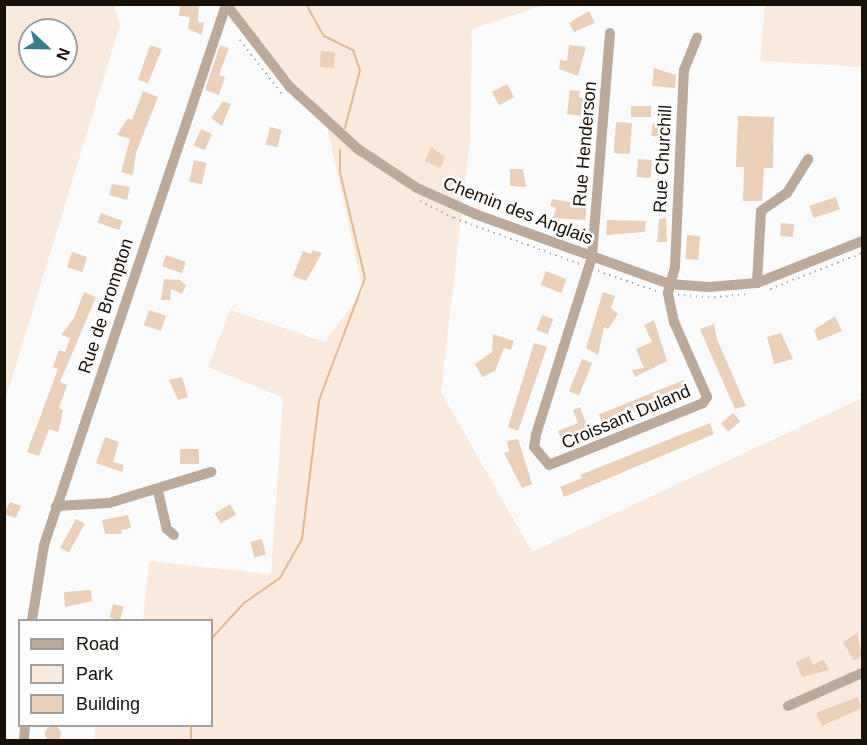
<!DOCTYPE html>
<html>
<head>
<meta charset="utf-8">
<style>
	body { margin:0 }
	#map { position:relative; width:867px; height:745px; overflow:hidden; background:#fbfbfb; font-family:Arial,sans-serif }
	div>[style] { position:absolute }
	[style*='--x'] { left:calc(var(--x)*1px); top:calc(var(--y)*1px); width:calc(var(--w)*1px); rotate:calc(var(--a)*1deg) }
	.green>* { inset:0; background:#faeadd }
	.stream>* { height:2px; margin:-1px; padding:0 1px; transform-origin:1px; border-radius:1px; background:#e2b893 }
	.building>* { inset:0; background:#ebd0b9; transform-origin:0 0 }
	.round { border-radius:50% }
	.path>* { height:1.5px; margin-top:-0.75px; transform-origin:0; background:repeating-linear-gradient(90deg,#b0adaa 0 1.5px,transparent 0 6px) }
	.minor>* { height:10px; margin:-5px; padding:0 5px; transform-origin:5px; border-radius:5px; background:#bca999 }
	span { translate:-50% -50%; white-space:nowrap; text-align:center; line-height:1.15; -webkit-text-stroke:5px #fff; paint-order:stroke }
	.street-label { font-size:18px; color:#191008 }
	.frame { position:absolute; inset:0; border:6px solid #191008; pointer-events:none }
	.legend { position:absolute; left:18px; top:619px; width:195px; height:108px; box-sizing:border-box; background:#fff; border:2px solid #a39f9c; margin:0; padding:8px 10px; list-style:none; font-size:18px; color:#191008 }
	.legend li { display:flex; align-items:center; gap:12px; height:30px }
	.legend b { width:30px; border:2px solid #a39f9c }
	.north { position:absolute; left:18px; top:18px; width:60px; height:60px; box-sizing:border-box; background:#fff; border:2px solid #a39f9c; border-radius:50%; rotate:112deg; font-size:16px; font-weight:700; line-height:24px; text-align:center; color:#191008 }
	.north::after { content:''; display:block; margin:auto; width:21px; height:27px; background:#387d8b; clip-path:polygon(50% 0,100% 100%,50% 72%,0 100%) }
</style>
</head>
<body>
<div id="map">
	<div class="green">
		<i style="clip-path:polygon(evenodd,5px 4px,114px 5px,120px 25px,5px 401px,5px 4px,30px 30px,66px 30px,66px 66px,30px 66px,30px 30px)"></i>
		<i style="clip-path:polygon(230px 5px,544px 5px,472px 29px,470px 142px,441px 392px,532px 552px,862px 398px,862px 740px,94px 740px,95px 726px,212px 726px,212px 620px,143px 620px,149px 561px,271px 574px,283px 398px,208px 367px,230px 310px,325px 342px,363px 291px,326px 122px)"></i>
		<i style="clip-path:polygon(765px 5px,862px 5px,862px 67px,760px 61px)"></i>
	</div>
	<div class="stream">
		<i style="--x:306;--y:4;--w:37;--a:61"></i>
		<i style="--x:324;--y:36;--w:32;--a:26"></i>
		<i style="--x:353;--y:50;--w:21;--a:71"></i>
		<i style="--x:360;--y:70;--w:60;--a:104.5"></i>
		<i style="--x:212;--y:638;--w:47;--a:-47.6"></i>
		<i style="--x:244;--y:603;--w:44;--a:-34.8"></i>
		<i style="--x:280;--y:578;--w:45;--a:-60.6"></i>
		<i style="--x:302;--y:539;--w:140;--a:-83"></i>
		<i style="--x:319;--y:400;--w:130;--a:-69.3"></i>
		<i style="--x:365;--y:278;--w:109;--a:-103.3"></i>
		<i style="--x:340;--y:172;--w:22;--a:-90"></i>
		<i style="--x:191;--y:726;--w:14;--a:90"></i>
	</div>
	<div class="building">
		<i style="clip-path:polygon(180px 6px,199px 6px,198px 22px,204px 23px,202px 35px,188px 29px,190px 17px,179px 16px)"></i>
		<i style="clip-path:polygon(589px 11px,595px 23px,574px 32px,569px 23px)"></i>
		<i style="clip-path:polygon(150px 45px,162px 49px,148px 83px,138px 80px)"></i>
		<i style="clip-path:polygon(220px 45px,229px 48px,219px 75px,225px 77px,219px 95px,205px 90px)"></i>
		<i style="clip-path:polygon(569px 45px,586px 47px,578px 76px,559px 69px,560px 60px,567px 61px)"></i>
		<i style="left:321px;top:51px;width:14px;height:16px;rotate:4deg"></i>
		<i style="clip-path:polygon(654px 68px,676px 75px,675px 88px,652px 86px)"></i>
		<i style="left:507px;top:84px;width:15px;height:17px;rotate:62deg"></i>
		<i style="clip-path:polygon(570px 90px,580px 91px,579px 97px,584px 98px,582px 116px,567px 114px)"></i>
		<i style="clip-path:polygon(143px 91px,158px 97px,136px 153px,133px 175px,121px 172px,130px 139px,117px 135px,128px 118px,132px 120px)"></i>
		<i style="clip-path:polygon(223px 101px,231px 104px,222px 126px,211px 118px)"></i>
		<i style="left:631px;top:106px;width:20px;height:11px"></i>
		<i style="clip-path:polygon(738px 116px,774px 117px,773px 168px,764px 168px,762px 201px,743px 201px,744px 167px,736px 167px)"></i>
		<i style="left:616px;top:122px;width:16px;height:31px;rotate:4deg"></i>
		<i style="left:653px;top:123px;width:14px;height:13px;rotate:8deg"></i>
		<i style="left:270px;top:127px;width:12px;height:18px;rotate:14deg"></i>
		<i style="left:201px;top:129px;width:12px;height:18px;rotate:24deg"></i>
		<i style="clip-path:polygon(431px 147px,445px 157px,440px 168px,425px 161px)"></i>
		<i style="left:638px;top:159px;width:14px;height:18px;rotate:4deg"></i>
		<i style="left:194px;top:160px;width:13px;height:22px;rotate:13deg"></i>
		<i style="clip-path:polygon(510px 169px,523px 169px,526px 187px,510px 186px)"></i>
		<i style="clip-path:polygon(112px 184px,130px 187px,127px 200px,109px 195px)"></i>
		<i style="left:836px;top:197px;width:13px;height:28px;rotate:72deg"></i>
		<i style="clip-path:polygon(552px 199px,587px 205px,585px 220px,553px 218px,556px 208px,550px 206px)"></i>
		<i style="left:101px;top:213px;width:23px;height:10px;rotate:20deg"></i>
		<i style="clip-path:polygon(666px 218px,667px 242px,657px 242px,659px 219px)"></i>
		<i style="clip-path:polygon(607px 220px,646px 221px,645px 232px,606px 235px)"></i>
		<i style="left:781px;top:223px;width:13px;height:13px;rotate:4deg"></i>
		<i style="left:687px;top:235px;width:13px;height:24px;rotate:4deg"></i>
		<i style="clip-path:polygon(313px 250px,322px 253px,306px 281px,293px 276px,303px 251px,311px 254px)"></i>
		<i style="left:72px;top:252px;width:16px;height:16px;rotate:18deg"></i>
		<i style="left:166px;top:255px;width:21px;height:12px;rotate:19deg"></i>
		<i style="left:546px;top:271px;width:22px;height:15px;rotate:21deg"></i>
		<i style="clip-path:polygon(164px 279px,180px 280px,186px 285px,182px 294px,171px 289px,170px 300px,161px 300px)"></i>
		<i style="clip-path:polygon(84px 292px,96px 297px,60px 382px,67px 385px,59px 408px,63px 410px,61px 422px,58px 432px,49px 429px,39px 456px,27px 452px,58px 369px,53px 367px,59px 350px,65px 352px,70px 338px,61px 335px,74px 318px)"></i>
		<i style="clip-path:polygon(603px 292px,615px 296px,611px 308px,618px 314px,608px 329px,604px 327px,598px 355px,586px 348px)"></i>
		<i style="left:149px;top:310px;width:18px;height:16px;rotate:19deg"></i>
		<i style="left:542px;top:315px;width:12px;height:16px;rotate:20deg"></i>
		<i style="clip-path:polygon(835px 316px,842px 331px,818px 341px,814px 330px)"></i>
		<i style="clip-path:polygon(654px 320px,667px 361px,635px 377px,632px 370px,644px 368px,636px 349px,652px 342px,644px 325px)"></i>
		<i style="clip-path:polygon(714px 324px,717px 339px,746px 406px,735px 409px,706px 343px,700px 329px)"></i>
		<i style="clip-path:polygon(781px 333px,793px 359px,774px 364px,767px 337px)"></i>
		<i style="clip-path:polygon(493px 334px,514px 341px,511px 350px,504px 348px,495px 371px,482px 377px,475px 364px,492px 352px)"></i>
		<i style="clip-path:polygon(534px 343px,547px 347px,518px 431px,508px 427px)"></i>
		<i style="left:582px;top:359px;width:11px;height:35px;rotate:22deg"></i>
		<i style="clip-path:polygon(182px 377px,188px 397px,178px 400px,169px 380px)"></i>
		<i style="left:684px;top:380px;width:11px;height:92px;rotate:68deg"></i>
		<i style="clip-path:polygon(580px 407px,589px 431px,562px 441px,558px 431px,578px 423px,573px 410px)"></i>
		<i style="left:733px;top:413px;width:11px;height:16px;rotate:49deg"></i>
		<i style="clip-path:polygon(710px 423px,714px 434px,564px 497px,560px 487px,582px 478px,580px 475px)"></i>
		<i style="clip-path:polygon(105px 437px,119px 442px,113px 462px,124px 465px,122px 472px,96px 463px)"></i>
		<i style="clip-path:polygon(518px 439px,532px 484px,522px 488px,504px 453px,509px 452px,507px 441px)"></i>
		<i style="left:180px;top:449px;width:19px;height:15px"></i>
		<i style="clip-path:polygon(10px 502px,21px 506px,16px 518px,4px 514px)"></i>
		<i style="left:230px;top:504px;width:12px;height:18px;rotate:59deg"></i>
		<i style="clip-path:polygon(128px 515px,131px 528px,121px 530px,122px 534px,105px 534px,102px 520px)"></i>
		<i style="left:76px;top:519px;width:10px;height:33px;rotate:29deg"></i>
		<i style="left:262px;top:539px;width:16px;height:12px;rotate:76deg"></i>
		<i style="clip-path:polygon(91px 590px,92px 601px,65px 607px,64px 592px)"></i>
		<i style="left:113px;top:604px;width:11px;height:14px;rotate:15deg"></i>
		<i style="clip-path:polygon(857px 633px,862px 656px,854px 661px,843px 642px)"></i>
		<i style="clip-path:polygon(809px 656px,813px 665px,824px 660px,829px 670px,802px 677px,796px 662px)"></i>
		<i style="clip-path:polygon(857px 697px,862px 708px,822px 726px,816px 713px)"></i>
		<i class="round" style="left:45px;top:726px;width:16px;height:16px"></i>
	</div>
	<div class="path">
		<i style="--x:240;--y:40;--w:70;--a:52"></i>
		<i style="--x:420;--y:201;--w:38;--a:27"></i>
		<i style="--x:454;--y:218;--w:134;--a:20.1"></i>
		<i style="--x:598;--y:271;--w:65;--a:19"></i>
		<i style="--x:770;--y:289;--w:99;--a:-21.4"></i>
		<i style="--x:678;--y:295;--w:31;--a:4"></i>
		<i style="--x:714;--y:297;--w:34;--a:-5"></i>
	</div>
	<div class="minor">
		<i style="--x:226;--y:4;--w:105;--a:52.4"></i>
		<i style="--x:290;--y:87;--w:92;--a:42.4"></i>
		<i style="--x:358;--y:149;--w:71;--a:33.5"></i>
		<i style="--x:417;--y:188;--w:64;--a:24.1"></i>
		<i style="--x:475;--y:214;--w:206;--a:19.8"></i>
		<i style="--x:669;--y:284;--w:40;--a:4.3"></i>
		<i style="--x:709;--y:287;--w:48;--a:-4.8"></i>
		<i style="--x:757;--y:283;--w:113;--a:-21.8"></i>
		<i style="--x:610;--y:33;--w:225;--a:94.6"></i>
		<i style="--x:592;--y:257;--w:187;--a:107.5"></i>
		<i style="--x:536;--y:435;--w:12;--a:99"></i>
		<i style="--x:534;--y:447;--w:23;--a:50"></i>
		<i style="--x:549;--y:465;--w:166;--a:-21.9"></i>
		<i style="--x:703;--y:403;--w:7;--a:-56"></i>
		<i style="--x:707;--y:397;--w:82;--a:-113.7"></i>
		<i style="--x:674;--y:322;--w:30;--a:-102"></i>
		<i style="--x:668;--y:293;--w:28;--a:-75"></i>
		<i style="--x:675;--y:266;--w:196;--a:-87.4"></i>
		<i style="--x:684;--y:70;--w:35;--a:-68"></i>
		<i style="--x:757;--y:283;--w:72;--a:-86.8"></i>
		<i style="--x:761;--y:211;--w:32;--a:-35"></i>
		<i style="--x:787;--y:193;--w:40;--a:-58"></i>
		<i style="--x:158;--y:491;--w:39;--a:77"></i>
		<i style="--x:167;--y:529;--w:9;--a:41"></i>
		<i style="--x:56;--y:506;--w:53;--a:-3.2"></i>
		<i style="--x:109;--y:503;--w:107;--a:-16.9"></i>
		<i style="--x:32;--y:620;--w:76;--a:-80.9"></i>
		<i style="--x:44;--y:545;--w:570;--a:-71.37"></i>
		<i style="--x:788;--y:706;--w:81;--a:-24"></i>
		<i style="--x:24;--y:740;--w:14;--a:-86"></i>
	</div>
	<div class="street-label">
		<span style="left:585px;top:144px;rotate:-85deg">Rue Henderson</span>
		<span style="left:663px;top:159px;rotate:-87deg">Rue Churchill</span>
		<span style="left:518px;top:211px;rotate:21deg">Chemin des Anglais</span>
		<span style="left:106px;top:306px;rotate:-72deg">Rue de Brompton</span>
		<span style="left:626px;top:417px;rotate:-23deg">Croissant Duland</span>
	</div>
	<div class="frame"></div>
	<ul class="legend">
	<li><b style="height:8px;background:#bca999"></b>Road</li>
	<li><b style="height:16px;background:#faeadd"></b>Park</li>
	<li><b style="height:16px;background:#ebd0b9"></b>Building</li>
	</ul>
	<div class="north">N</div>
</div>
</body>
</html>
